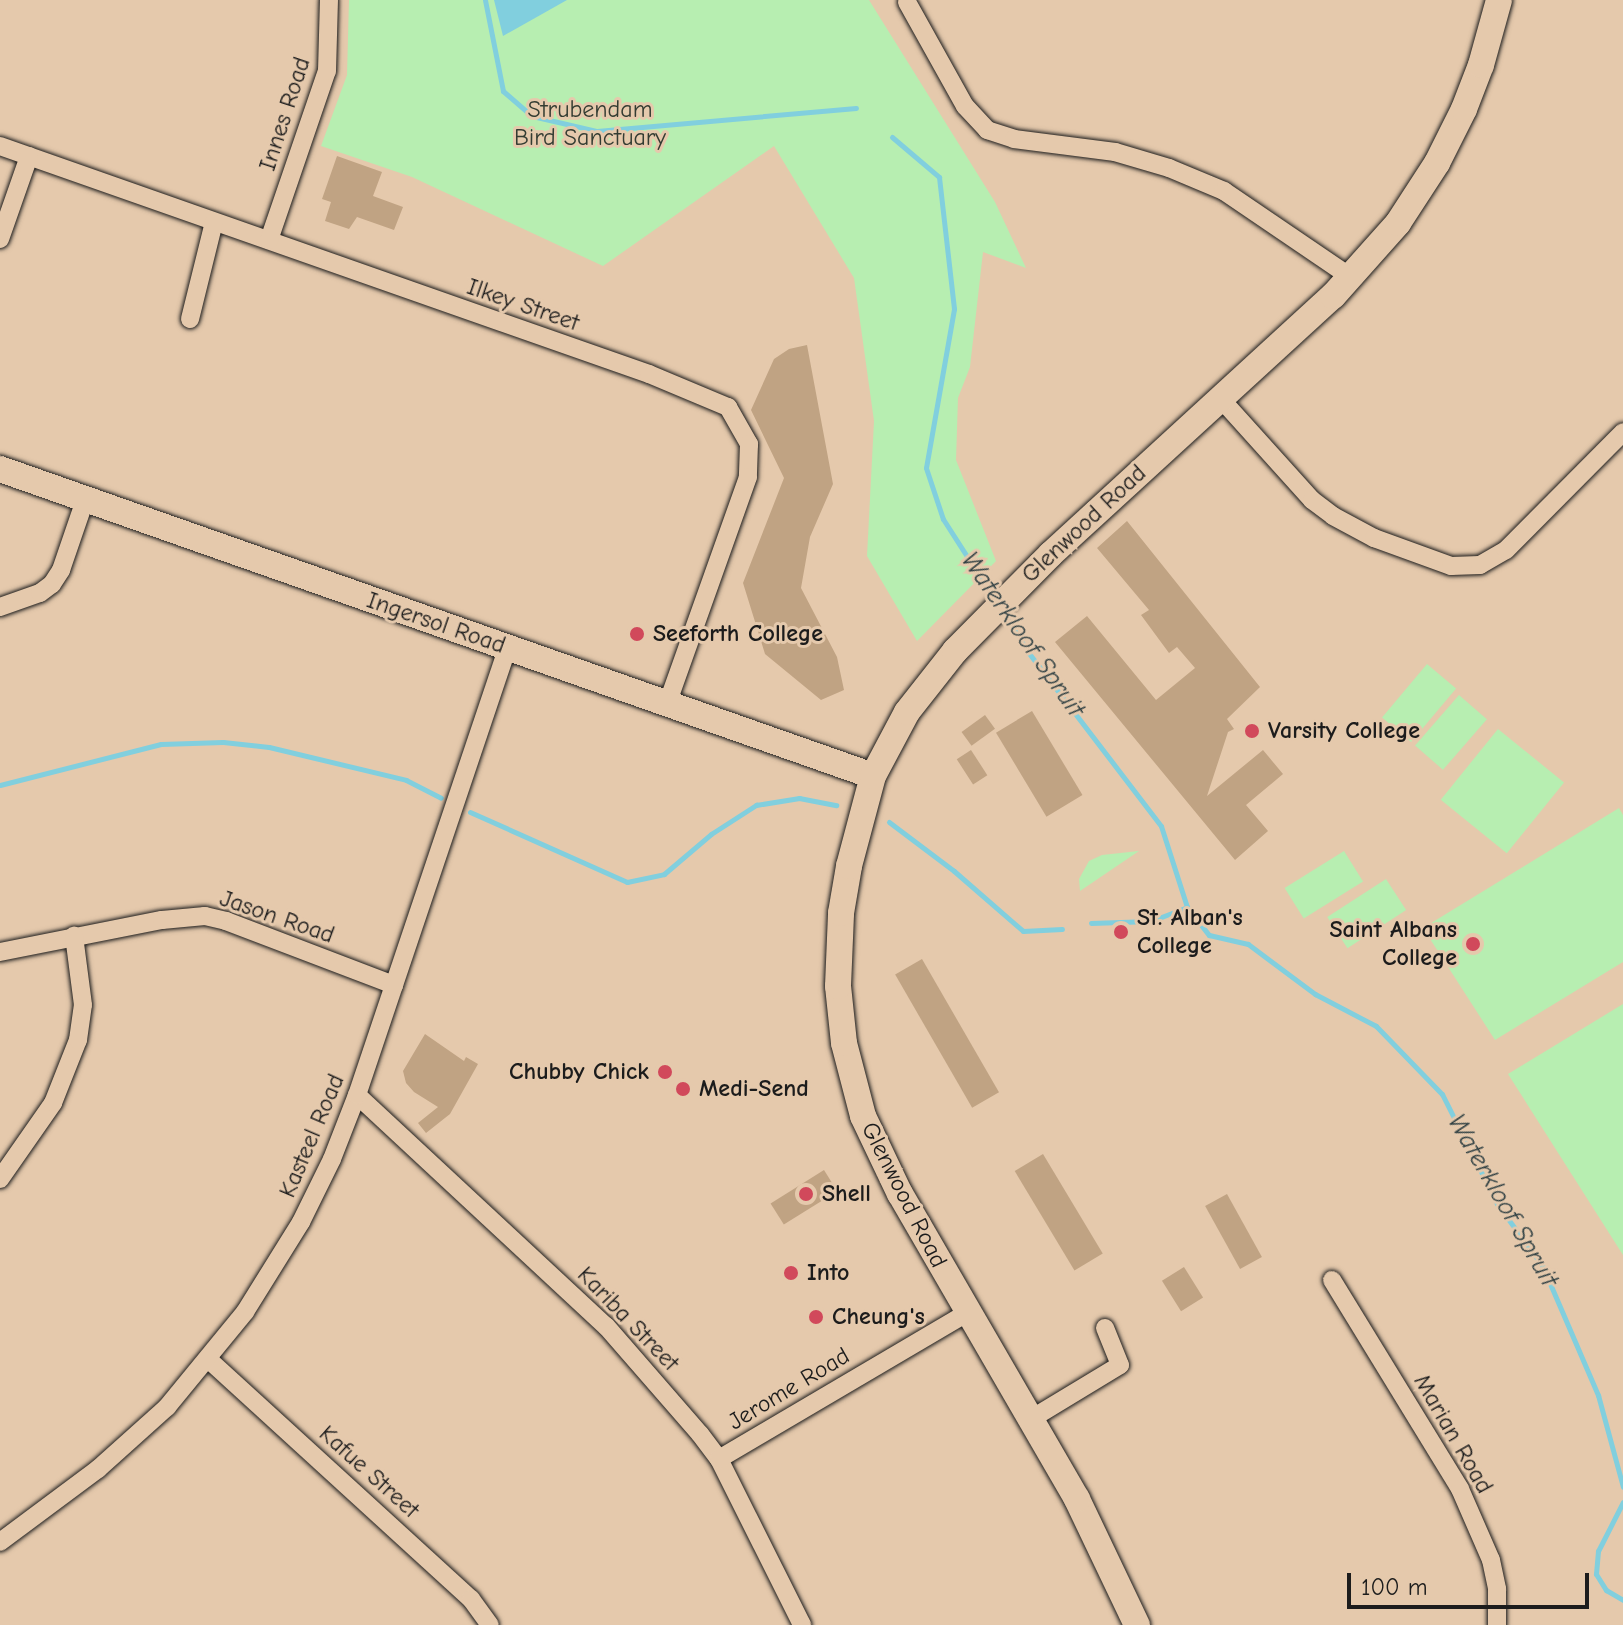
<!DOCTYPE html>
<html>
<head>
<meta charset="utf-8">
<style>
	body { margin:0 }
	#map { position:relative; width:1623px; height:1625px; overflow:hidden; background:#e5c9ac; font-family:"Comic Neue",sans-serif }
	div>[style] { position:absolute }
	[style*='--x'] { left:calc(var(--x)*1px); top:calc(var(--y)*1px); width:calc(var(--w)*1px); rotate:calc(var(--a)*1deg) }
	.green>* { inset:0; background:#b7eeb1; transform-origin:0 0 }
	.water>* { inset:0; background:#81cfde }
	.stream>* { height:5px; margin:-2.5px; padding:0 2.5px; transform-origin:2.5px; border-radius:2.5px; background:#81cfde }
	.building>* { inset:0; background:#c0a383; transform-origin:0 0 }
	.roads { filter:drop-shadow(0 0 2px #1c1c1c) drop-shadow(0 0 2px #1c1c1c) }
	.street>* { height:18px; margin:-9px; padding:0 9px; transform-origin:9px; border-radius:9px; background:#e5c9ac }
	.secondary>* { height:26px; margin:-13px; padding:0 13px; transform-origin:13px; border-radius:13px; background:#e5c9ac }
	.dots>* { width:22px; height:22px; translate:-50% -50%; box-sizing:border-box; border:4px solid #e5c9ac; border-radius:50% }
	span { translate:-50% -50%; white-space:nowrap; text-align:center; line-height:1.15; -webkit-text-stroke:6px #e5c9ac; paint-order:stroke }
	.park-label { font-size:24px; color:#333c32 }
	.street-label { font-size:24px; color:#1c1c1c }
	.poi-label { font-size:24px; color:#1c1c1c; font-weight:700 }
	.left { translate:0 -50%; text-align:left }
	.right { translate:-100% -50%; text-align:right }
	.water-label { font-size:26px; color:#304043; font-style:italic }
	.scale { position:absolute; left:1347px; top:1573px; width:242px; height:36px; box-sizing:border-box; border:4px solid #1c1c1c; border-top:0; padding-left:10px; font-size:24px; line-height:28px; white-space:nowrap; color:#1c1c1c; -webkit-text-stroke:6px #e5c9ac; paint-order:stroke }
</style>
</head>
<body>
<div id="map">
	<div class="green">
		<i style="clip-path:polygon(349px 0,869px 0,995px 202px,1026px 268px,983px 252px,970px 367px,958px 398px,956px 460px,996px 561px,917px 641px,867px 556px,874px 421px,854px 278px,774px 146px,603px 266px,412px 177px,321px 146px,347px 75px)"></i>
		<i style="left:1427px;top:664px;width:38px;height:70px;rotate:40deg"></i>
		<i style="left:1459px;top:695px;width:37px;height:67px;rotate:41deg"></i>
		<i style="left:1498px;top:729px;width:85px;height:91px;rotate:39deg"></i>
		<i style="clip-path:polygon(1619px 808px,1623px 815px,1623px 962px,1495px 1040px,1423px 928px)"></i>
		<i style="clip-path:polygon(1139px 851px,1080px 891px,1079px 879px,1089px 861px,1102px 855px)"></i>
		<i style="left:1344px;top:851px;width:36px;height:70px;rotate:58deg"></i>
		<i style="left:1386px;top:879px;width:37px;height:70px;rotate:57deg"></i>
		<i style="clip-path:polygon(1623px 1004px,1623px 1255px,1508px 1074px)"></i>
	</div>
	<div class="water">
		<i style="clip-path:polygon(494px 0,567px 0,503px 36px)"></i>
	</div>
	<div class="stream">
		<i style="--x:485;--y:0;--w:93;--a:78.8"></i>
		<i style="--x:503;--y:91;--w:38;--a:41"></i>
		<i style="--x:532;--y:116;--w:67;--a:13"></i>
		<i style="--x:597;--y:131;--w:260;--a:-5.1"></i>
		<i style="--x:892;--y:137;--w:62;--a:40.4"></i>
		<i style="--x:939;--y:177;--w:133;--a:83.5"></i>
		<i style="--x:954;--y:309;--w:161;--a:100"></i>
		<i style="--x:926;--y:468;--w:54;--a:71.6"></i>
		<i style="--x:943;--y:519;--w:96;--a:57.3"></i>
		<i style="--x:1005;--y:615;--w:44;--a:58.1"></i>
		<i style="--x:1028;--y:652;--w:219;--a:52.6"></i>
		<i style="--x:1161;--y:826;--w:85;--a:72.2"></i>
		<i style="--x:1187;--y:907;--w:36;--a:52"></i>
		<i style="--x:1209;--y:935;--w:40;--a:13"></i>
		<i style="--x:1248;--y:944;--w:84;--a:36.7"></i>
		<i style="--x:1315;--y:994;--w:69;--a:27.7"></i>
		<i style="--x:1376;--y:1026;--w:95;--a:45.9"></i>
		<i style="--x:1442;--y:1094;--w:123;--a:63.4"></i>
		<i style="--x:1497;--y:1204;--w:76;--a:53.6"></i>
		<i style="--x:1542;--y:1265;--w:142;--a:66.7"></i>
		<i style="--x:1598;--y:1395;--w:95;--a:74.8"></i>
		<i style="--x:0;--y:785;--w:166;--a:-14.3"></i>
		<i style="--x:161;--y:744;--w:62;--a:-1.8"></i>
		<i style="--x:223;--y:742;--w:46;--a:6.2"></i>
		<i style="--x:269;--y:747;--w:141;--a:13.5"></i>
		<i style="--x:406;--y:780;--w:39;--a:27"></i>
		<i style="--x:470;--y:812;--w:172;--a:24"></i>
		<i style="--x:627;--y:882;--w:38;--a:-12"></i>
		<i style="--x:664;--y:874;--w:62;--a:-40.4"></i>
		<i style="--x:711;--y:834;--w:54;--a:-32.8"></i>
		<i style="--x:756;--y:805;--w:44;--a:-9.2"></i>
		<i style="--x:799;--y:798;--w:38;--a:11"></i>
		<i style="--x:889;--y:822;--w:81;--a:37"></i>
		<i style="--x:954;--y:871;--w:91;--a:41"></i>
		<i style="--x:1023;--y:931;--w:39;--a:-3"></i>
		<i style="--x:1091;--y:923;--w:60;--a:-1.9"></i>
		<i style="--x:1151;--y:921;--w:39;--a:-21"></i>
		<i style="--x:1623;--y:1502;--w:55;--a:117"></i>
		<i style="--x:1598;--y:1551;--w:23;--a:95"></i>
		<i style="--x:1596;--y:1574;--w:19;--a:58"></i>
		<i style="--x:1606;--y:1590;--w:20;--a:30"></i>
	</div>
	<div class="building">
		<i style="clip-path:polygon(337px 156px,382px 172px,373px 196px,403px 207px,394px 230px,357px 217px,349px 229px,325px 221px,331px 202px,322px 199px)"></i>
		<i style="clip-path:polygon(807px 345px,833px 484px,810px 537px,801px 588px,837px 657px,844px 690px,821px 700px,765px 654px,743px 583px,784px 478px,751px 410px,774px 359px,789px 349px)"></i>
		<i style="clip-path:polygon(1127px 521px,1260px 687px,1227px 719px,1234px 729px,1228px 732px,1207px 796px,1263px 750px,1283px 774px,1246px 805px,1268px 831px,1235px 860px,1055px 642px,1087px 616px,1156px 700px,1195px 668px,1177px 647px,1169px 653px,1141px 615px,1149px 610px,1097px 548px)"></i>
		<i style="left:1032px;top:711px;width:98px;height:42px;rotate:59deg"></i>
		<i style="left:985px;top:715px;width:17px;height:29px;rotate:54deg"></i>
		<i style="left:971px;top:750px;width:30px;height:17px;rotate:57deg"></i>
		<i style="left:922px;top:959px;width:154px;height:31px;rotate:60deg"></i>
		<i style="clip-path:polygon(425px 1034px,464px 1061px,466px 1057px,478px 1064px,450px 1114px,426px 1133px,418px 1123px,438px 1107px,414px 1092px,406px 1083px,403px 1071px)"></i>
		<i style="left:1043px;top:1154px;width:116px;height:33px;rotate:59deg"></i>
		<i style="left:824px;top:1170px;width:25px;height:63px;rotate:58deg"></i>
		<i style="left:1227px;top:1194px;width:72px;height:25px;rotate:61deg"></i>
		<i style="left:1184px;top:1267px;width:36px;height:26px;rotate:58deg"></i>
	</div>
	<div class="roads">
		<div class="street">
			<i style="--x:907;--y:2;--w:119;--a:60.9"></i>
			<i style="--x:965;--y:106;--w:33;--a:47"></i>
			<i style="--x:987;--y:130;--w:28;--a:18"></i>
			<i style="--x:1014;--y:139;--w:102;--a:7.3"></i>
			<i style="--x:1115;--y:152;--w:56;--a:16.5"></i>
			<i style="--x:1169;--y:168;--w:60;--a:22.7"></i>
			<i style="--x:1224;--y:191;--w:155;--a:34.2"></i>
			<i style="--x:0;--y:146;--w:688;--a:19.36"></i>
			<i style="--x:649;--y:374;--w:86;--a:22.7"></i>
			<i style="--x:728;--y:407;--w:43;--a:60.4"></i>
			<i style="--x:749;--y:444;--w:33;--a:92"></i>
			<i style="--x:748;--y:477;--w:242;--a:109.6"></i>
			<i style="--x:0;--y:239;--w:88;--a:-70.7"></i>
			<i style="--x:269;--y:240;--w:179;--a:-71.1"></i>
			<i style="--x:327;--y:71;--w:71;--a:-88.4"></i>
			<i style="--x:190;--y:319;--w:100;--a:-76.1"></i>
			<i style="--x:1221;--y:399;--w:136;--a:48"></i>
			<i style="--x:1312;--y:500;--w:26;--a:37"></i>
			<i style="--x:1333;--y:516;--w:47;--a:28.2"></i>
			<i style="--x:1374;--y:538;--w:82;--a:20"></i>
			<i style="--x:1451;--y:566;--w:29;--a:-2"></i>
			<i style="--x:1480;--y:565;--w:30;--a:-30"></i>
			<i style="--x:1506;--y:550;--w:166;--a:-45.2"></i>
			<i style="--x:0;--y:607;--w:42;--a:-19.3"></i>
			<i style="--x:40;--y:593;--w:15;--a:-37"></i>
			<i style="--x:52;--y:584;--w:17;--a:-57"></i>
			<i style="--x:61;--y:570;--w:74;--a:-71.1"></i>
			<i style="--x:0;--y:952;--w:165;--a:-11.2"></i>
			<i style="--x:162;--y:920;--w:43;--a:-5.3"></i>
			<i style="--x:205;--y:916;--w:22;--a:13"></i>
			<i style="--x:226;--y:921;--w:180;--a:20.9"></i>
			<i style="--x:357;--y:1095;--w:340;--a:42.9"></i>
			<i style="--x:606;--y:1326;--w:143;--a:49"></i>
			<i style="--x:700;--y:1434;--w:31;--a:53"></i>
			<i style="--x:719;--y:1459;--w:186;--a:63.4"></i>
			<i style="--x:0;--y:1179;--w:93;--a:-55.1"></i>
			<i style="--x:53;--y:1103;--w:68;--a:-68.4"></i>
			<i style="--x:78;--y:1040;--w:35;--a:-82"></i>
			<i style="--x:83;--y:1005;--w:70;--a:-97.4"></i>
			<i style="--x:1332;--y:1280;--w:245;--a:58.5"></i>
			<i style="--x:1460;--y:1489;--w:77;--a:66.4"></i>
			<i style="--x:1491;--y:1560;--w:30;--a:78"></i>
			<i style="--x:1497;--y:1589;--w:36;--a:90"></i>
			<i style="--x:209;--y:1360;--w:355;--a:42.4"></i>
			<i style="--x:471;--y:1599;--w:32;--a:54"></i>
			<i style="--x:1031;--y:1419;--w:104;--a:-31.2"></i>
			<i style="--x:1120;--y:1365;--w:40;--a:-112"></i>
			<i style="--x:719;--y:1459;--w:288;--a:-30.5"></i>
			<i style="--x:0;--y:1542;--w:122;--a:-36.7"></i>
			<i style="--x:98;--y:1469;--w:93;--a:-41.9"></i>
			<i style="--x:167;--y:1407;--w:123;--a:-50.6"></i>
			<i style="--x:245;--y:1312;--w:106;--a:-58.1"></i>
			<i style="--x:301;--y:1222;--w:70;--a:-63.8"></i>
			<i style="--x:332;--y:1159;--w:69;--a:-68.7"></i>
			<i style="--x:357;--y:1095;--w:471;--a:-71.4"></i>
		</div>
		<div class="secondary">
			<i style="--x:0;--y:469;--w:925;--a:19.37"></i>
			<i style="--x:1137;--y:1625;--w:140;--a:-115.5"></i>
			<i style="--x:1077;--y:1499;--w:353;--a:-120.1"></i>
			<i style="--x:900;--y:1194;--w:86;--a:-115.4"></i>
			<i style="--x:863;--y:1116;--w:75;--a:-104.6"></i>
			<i style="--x:844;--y:1043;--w:57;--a:-96"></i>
			<i style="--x:838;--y:986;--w:73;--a:-87.6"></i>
			<i style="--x:841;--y:913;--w:48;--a:-80.3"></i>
			<i style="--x:849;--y:866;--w:93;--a:-75.1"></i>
			<i style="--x:873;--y:776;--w:72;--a:-62"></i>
			<i style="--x:907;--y:712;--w:78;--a:-51.8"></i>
			<i style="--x:955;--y:651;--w:136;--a:-45.3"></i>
			<i style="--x:1051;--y:554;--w:382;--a:-42.5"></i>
			<i style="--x:1333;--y:296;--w:98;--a:-48.3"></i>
			<i style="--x:1398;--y:223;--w:72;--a:-57"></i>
			<i style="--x:1437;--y:163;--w:60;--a:-63.4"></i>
			<i style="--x:1464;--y:109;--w:47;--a:-68.9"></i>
			<i style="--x:1481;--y:65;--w:67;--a:-74.5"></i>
		</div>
	</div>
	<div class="dots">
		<i style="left:637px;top:634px;background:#d1495b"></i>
		<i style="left:1252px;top:731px;background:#d1495b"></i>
		<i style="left:1121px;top:932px;background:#d1495b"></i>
		<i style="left:1473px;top:944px;background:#d1495b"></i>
		<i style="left:665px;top:1072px;background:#d1495b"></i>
		<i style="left:683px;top:1089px;background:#d1495b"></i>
		<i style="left:806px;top:1194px;background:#d1495b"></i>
		<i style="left:791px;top:1273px;background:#d1495b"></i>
		<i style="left:816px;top:1317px;background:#d1495b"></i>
	</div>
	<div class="park-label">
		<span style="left:590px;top:124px">Strubendam<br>Bird Sanctuary</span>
	</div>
	<div class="street-label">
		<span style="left:285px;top:114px;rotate:-72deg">Innes Road</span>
		<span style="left:523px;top:305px;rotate:19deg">Ilkey Street</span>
		<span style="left:1084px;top:524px;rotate:-43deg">Glenwood Road</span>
		<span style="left:436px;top:623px;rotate:19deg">Ingersol Road</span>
		<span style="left:277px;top:917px;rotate:19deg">Jason Road</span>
		<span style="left:312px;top:1136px;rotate:-67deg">Kasteel Road</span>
		<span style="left:904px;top:1195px;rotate:63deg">Glenwood Road</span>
		<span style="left:628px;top:1319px;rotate:46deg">Kariba Street</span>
		<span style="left:789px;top:1389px;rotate:-31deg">Jerome Road</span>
		<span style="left:1453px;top:1434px;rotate:60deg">Marian Road</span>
		<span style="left:369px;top:1472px;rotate:42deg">Kafue Street</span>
	</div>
	<div class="poi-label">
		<span class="left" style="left:653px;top:634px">Seeforth College</span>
		<span class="left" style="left:1268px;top:731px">Varsity College</span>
		<span class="left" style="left:1137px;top:932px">St. Alban's<br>College</span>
		<span class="right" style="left:1457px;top:944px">Saint Albans<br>College</span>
		<span class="right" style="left:649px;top:1072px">Chubby Chick</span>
		<span class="left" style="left:699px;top:1089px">Medi-Send</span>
		<span class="left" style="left:822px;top:1194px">Shell</span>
		<span class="left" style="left:807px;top:1273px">Into</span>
		<span class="left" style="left:832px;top:1317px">Cheung's</span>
	</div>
	<div class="water-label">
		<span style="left:1022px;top:635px;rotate:55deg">Waterkloof Spruit</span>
		<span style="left:1502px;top:1201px;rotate:60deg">Waterkloof Spruit</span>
	</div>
	<div class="scale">100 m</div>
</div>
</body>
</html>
